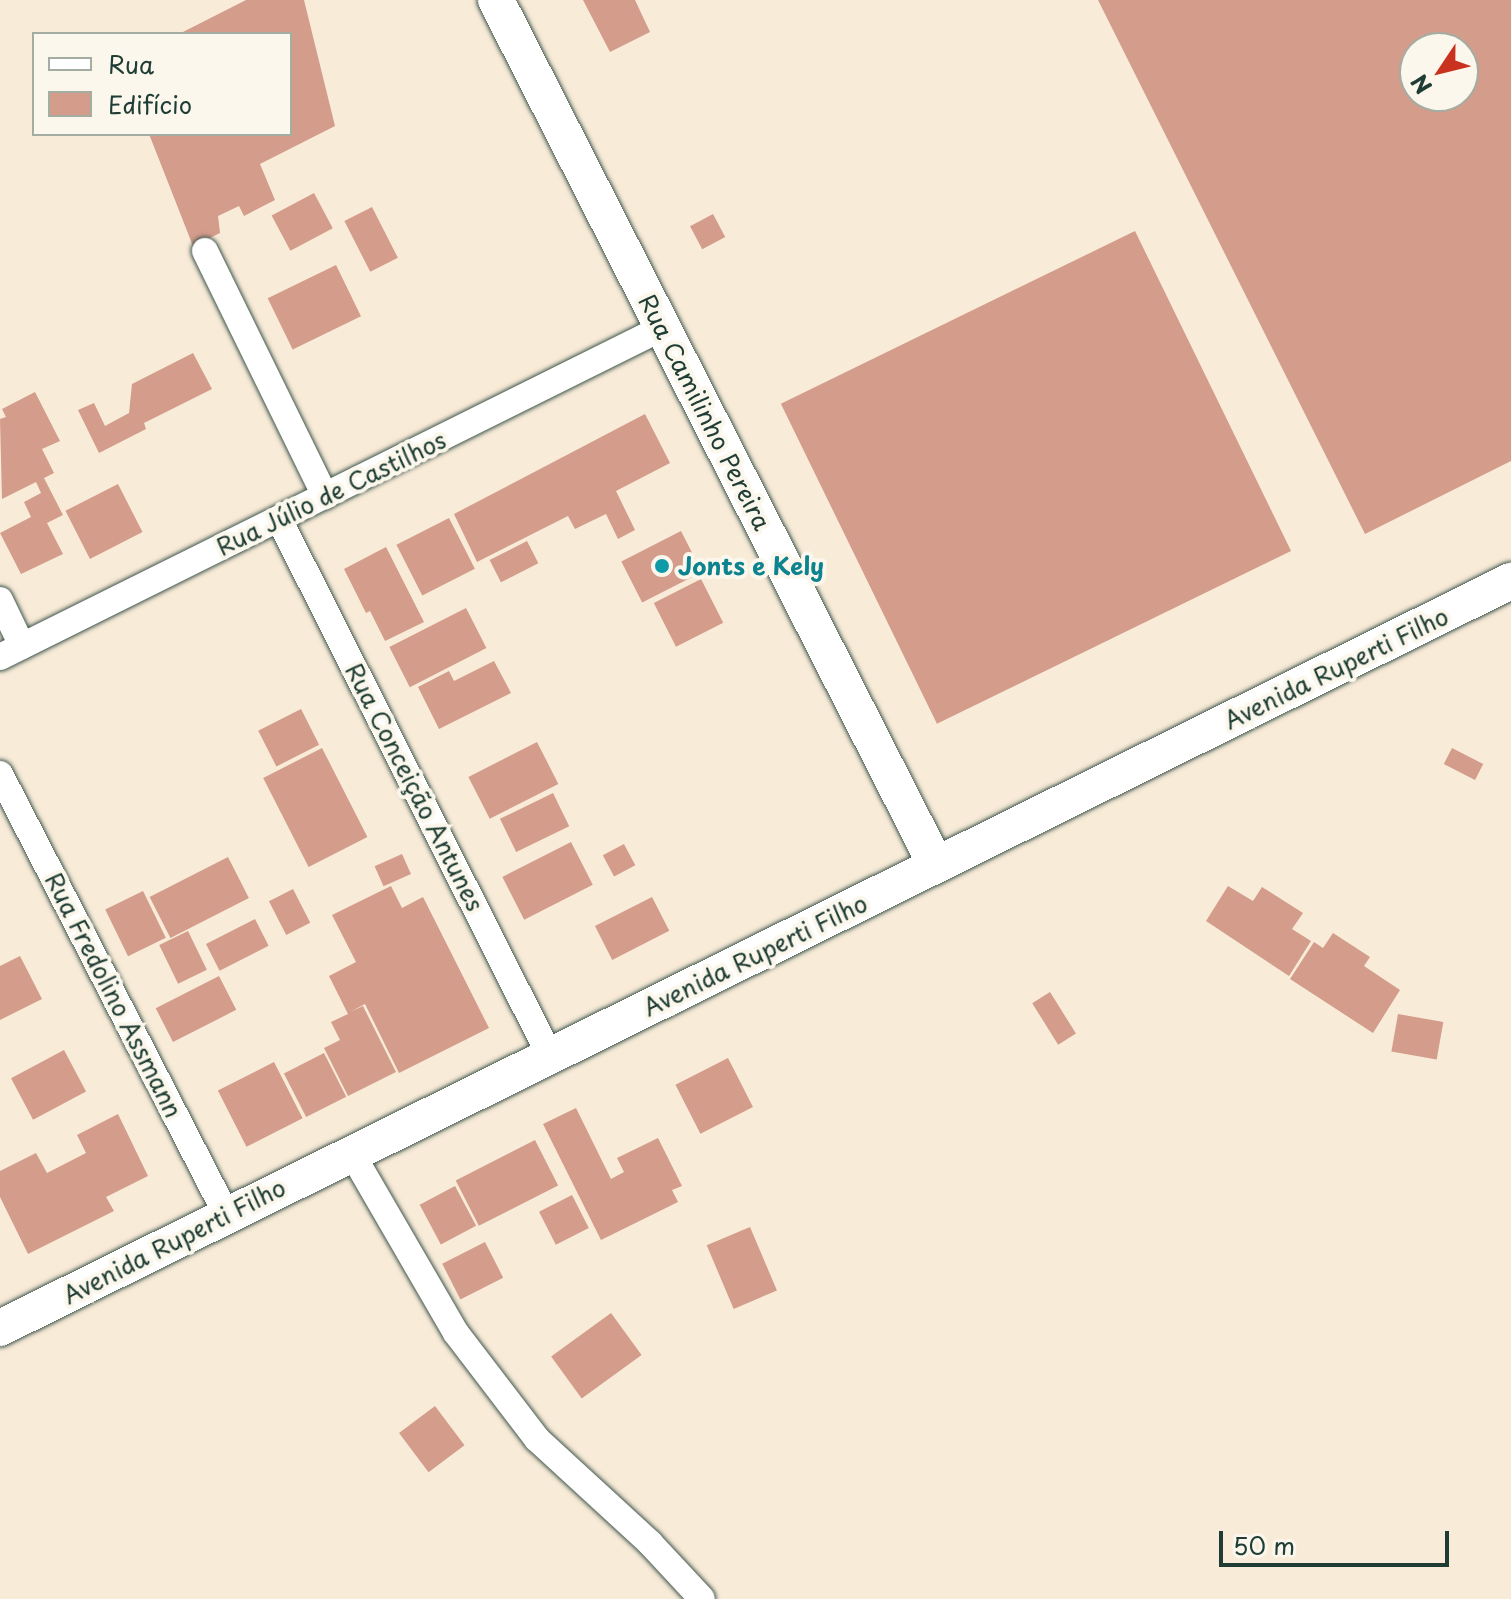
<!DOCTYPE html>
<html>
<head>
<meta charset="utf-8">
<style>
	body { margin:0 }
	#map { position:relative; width:1511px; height:1599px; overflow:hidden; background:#f8ebd8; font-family:"Playpen Sans",sans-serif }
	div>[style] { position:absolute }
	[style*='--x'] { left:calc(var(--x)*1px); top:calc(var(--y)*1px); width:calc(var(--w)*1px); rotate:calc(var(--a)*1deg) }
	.building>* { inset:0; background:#d49c8b; transform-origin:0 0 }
	.roads { filter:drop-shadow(0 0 2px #40574d) drop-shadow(0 0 2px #40574d) }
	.street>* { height:26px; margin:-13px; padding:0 13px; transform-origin:13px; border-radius:13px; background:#fff }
	.secondary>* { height:36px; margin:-18px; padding:0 18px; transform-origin:18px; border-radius:18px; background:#fff }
	.dots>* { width:22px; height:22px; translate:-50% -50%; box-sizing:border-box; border:4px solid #fbf7ec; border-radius:50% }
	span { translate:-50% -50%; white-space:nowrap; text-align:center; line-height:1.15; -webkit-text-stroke:8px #fbf7ec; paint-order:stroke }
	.street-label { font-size:24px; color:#1f3d34 }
	.culture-label { font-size:24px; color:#0d838f; font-weight:700 }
	.left { translate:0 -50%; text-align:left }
	.legend { position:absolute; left:32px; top:32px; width:260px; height:104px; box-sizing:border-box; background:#fbf7ec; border:2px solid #a3ada2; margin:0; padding:10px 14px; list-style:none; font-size:24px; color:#1f3d34 }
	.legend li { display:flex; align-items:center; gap:16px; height:40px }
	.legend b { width:40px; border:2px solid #a3ada2 }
	.north { position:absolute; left:1399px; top:32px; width:80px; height:80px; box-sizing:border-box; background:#fbf7ec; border:2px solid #a3ada2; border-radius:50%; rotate:235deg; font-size:22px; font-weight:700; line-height:32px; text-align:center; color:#1f3d34 }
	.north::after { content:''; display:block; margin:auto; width:28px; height:36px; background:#c8321e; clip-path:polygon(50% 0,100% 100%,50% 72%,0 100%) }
	.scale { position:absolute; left:1219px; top:1531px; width:230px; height:36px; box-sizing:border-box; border:4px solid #1f3d34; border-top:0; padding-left:10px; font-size:24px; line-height:28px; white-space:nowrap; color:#1f3d34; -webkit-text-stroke:6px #fbf7ec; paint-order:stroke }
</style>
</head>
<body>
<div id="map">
	<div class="building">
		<i style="clip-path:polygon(246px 0,304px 0,335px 126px,260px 164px,275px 200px,244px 216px,239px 206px,218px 216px,220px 233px,193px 246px,149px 134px,290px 134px,290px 34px,179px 34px)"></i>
		<i style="clip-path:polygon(583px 0,635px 0,650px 32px,610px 52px)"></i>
		<i style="clip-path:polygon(evenodd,1098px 0,1511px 0,1511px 461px,1365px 534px,1098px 0,1415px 48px,1463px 48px,1463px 96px,1415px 96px,1415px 48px)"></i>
		<i style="left:314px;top:193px;width:40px;height:48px;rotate:62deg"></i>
		<i style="left:372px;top:207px;width:57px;height:31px;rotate:63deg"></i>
		<i style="left:713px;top:214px;width:26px;height:26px;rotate:62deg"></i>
		<i style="left:1135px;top:231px;width:356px;height:394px;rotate:64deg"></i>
		<i style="left:336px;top:265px;width:57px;height:76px;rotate:64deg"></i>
		<i style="clip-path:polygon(193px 353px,212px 389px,144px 423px,146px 429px,99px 453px,78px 410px,94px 403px,105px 426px,129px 413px,132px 384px)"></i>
		<i style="clip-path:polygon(35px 392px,60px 441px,42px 449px,54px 473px,44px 478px,63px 515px,47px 523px,63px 554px,21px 574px,0 533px,31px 517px,24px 502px,41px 493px,36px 482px,2px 499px,0 419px,6px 417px,2px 409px)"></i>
		<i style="clip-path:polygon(645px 414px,670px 463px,616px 491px,635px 530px,618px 539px,606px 514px,575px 529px,568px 516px,477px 562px,454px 514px)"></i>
		<i style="left:118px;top:484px;width:54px;height:59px;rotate:63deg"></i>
		<i style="left:449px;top:518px;width:57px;height:59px;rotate:63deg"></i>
		<i style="left:681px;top:531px;width:46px;height:67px;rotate:63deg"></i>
		<i style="left:527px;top:541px;width:25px;height:42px;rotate:63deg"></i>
		<i style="clip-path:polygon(386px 547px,424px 622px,385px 641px,370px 611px,366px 613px,344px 569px)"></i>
		<i style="left:701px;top:579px;width:49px;height:53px;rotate:63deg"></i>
		<i style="left:466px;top:608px;width:45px;height:86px;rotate:63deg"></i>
		<i style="clip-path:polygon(494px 661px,511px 693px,439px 729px,418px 687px,449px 671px,454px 681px)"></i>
		<i style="left:301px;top:709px;width:40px;height:48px;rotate:63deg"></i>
		<i style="left:537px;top:742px;width:47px;height:77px;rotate:63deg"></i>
		<i style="left:322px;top:748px;width:100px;height:66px;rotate:63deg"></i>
		<i style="left:1452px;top:748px;width:35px;height:18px;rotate:27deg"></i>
		<i style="left:553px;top:793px;width:37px;height:59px;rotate:64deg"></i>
		<i style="left:571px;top:842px;width:48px;height:77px;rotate:63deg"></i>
		<i style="left:624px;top:844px;width:24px;height:24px;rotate:62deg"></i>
		<i style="left:402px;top:854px;width:22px;height:30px;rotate:66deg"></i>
		<i style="left:228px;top:857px;width:46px;height:88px;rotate:63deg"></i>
		<i style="clip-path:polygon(391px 886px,402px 908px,423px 897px,489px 1028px,399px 1073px,365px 1004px,350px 1012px,363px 1006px,396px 1072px,348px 1096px,324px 1048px,340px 1040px,331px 1022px,348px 1014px,329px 976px,356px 962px,332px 915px)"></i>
		<i style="clip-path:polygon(1228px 886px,1253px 901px,1262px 887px,1303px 913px,1292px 929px,1311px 941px,1289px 976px,1206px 921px)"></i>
		<i style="left:293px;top:889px;width:38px;height:27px;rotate:63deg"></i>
		<i style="left:143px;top:891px;width:52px;height:42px;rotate:64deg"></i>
		<i style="left:652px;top:897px;width:38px;height:64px;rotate:63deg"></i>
		<i style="left:255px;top:919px;width:30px;height:55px;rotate:63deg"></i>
		<i style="left:188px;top:931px;width:43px;height:32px;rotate:64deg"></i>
		<i style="clip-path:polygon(1333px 933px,1370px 957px,1364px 966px,1400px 990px,1373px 1033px,1290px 979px,1314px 942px,1323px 948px)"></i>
		<i style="clip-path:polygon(20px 956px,42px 999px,0 1020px,0 966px)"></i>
		<i style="left:219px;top:976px;width:38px;height:71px;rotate:63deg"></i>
		<i style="left:1050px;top:992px;width:49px;height:21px;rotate:58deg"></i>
		<i style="left:1398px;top:1014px;width:46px;height:38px;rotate:10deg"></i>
		<i style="left:64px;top:1050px;width:47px;height:60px;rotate:62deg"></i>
		<i style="left:324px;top:1053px;width:49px;height:45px;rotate:63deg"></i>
		<i style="left:728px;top:1058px;width:55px;height:59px;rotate:63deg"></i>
		<i style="left:274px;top:1062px;width:63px;height:63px;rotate:63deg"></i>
		<i style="clip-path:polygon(576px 1108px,611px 1179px,624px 1172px,617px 1158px,658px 1138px,682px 1186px,672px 1190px,678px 1202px,601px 1240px,543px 1124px)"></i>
		<i style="clip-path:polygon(118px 1114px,148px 1176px,106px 1197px,114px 1211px,28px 1254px,0 1197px,0 1171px,36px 1153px,47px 1173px,86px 1153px,77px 1135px)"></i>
		<i style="left:535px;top:1140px;width:51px;height:89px;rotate:63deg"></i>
		<i style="left:455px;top:1186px;width:45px;height:40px;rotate:62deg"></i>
		<i style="left:572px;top:1195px;width:37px;height:37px;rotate:63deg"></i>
		<i style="left:750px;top:1227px;width:69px;height:47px;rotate:67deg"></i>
		<i style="left:485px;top:1242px;width:40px;height:48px;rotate:63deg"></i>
		<i style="left:611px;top:1313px;width:52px;height:74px;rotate:54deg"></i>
		<i style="left:435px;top:1406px;width:49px;height:45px;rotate:53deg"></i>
	</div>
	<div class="roads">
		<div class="street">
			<i style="--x:205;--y:251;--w:273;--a:63.9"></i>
			<i style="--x:279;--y:519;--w:602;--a:63.22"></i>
			<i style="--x:0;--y:600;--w:51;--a:64.4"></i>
			<i style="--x:0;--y:657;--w:739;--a:-26.43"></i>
			<i style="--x:0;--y:774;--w:497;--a:62.8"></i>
			<i style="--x:351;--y:1152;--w:209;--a:59.9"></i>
			<i style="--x:456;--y:1333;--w:133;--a:52.6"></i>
			<i style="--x:537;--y:1439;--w:154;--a:42.6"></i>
			<i style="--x:650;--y:1543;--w:76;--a:47.1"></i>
		</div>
		<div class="secondary">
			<i style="--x:496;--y:0;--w:970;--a:63.04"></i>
			<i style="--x:0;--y:1328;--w:1686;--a:-26.31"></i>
		</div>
	</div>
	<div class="dots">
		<i style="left:662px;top:566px;background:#0f9aa8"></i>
	</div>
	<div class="street-label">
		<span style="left:705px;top:412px;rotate:63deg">Rua Camilinho Pereira</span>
		<span style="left:331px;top:493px;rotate:-26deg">Rua Júlio de Castilhos</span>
		<span style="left:1336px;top:668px;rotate:-26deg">Avenida Ruperti Filho</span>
		<span style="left:415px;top:787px;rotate:63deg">Rua Conceição Antunes</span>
		<span style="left:755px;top:955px;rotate:-26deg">Avenida Ruperti Filho</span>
		<span style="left:114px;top:995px;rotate:63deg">Rua Fredolino Assmann</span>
		<span style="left:174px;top:1241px;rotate:-27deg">Avenida Ruperti Filho</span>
	</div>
	<div class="culture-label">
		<span class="left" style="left:678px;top:566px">Jonts e Kely</span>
	</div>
	<ul class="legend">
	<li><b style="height:10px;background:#fff"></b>Rua</li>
	<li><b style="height:22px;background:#d49c8b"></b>Edifício</li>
	</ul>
	<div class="north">N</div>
	<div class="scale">50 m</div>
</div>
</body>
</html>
